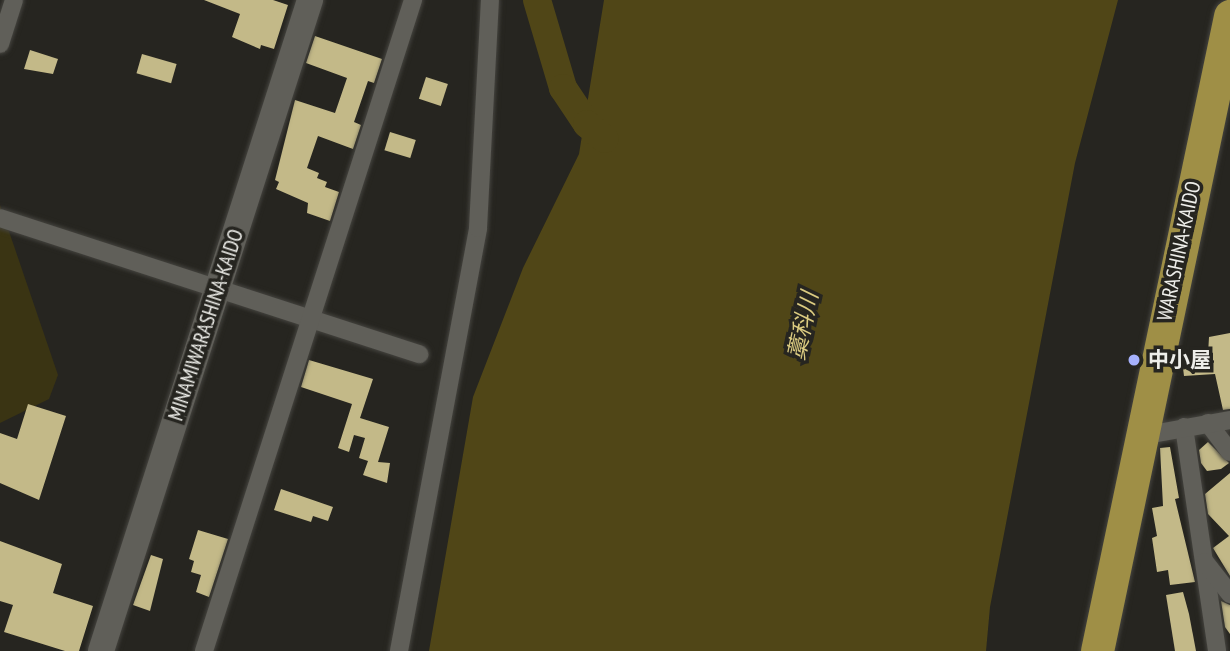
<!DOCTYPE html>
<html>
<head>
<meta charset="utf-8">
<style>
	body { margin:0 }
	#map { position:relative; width:1230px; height:651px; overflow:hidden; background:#262520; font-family:"PT Sans Narrow","Noto Sans JP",sans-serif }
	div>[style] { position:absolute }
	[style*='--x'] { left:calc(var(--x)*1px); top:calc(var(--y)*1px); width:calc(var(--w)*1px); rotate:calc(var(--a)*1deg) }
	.green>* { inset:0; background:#3a3413 }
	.water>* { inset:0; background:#504617 }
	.river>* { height:28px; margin:-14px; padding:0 14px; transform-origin:14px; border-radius:14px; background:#504617 }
	.building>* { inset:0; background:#c3b988; transform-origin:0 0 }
	.roads { filter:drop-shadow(0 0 2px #45443f) drop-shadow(0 0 2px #45443f) }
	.street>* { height:18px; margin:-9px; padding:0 9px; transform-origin:9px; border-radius:9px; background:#605f59 }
	.secondary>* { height:26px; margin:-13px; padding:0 13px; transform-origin:13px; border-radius:13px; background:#605f59 }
	.highway>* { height:33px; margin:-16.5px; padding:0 16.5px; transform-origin:16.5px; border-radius:16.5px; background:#9f8f46 }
	.dots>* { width:19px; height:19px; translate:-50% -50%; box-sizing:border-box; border:4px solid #262520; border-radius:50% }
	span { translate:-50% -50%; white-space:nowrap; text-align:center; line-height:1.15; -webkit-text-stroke:7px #262520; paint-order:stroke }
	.street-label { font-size:21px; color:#eeeeea }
	.poi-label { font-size:21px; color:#eeeeea; font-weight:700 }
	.left { translate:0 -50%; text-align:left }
	.water-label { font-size:23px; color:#dbcb80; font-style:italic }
</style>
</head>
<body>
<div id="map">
	<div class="green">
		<i style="clip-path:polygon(0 205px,58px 375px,49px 399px,0 423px)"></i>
	</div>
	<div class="water">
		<i style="clip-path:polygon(604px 0,1118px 0,1075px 163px,990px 607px,986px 651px,429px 651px,473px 397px,523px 268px,579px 154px)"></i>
	</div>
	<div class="river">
		<i style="--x:537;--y:0;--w:92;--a:73.5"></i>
		<i style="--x:563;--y:88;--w:43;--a:56.3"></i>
		<i style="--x:587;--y:124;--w:23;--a:40"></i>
	</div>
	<div class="building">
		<i style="clip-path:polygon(204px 0,273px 0,288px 5px,274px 49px,261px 45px,260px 49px,232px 37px,240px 14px)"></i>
		<i style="clip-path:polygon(315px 36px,382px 59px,374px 83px,368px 81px,354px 122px,361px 125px,353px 149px,318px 136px,307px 168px,319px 173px,317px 178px,327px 182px,325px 187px,339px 192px,330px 221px,307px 213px,308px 203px,276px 189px,279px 182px,275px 180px,295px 100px,335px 113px,347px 78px,306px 63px)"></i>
		<i style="clip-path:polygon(30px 50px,58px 59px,53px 74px,24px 69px)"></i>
		<i style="left:142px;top:54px;width:36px;height:20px;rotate:16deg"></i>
		<i style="left:426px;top:77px;width:23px;height:23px;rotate:18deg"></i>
		<i style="left:390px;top:132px;width:27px;height:19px;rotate:17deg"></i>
		<i style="clip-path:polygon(1230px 333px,1230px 409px,1223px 410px,1215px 374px,1184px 376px,1182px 360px,1208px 354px,1209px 337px)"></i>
		<i style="clip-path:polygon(309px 360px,373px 379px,360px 418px,389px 427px,378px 462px,390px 463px,387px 483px,363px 475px,368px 461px,359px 458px,365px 438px,354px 435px,349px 452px,338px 448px,352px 404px,301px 387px)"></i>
		<i style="clip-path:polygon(28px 404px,66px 416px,39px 500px,0 483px,0 433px,17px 439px)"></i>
		<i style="clip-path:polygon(1208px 442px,1229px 463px,1221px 469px,1207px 471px,1201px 463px,1199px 450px)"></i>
		<i style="clip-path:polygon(1170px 447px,1179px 498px,1175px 499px,1195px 582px,1170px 585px,1168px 570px,1157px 572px,1152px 538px,1157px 536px,1152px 508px,1163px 506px,1160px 448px)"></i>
		<i style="clip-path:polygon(1230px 473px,1230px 576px,1213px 548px,1229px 536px,1208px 514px,1205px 494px)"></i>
		<i style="clip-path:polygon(281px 489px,333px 507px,328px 521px,313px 516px,311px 522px,274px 510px)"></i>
		<i style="clip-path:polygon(198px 530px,228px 539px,209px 597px,196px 592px,201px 575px,191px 572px,194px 561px,189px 559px)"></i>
		<i style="clip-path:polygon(0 541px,62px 564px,53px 593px,93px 606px,79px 651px,65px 651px,4px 632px,13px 605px,0 601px)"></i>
		<i style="clip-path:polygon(151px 555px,163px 559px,150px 611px,133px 605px)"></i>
		<i style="clip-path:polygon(1183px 592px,1189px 614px,1196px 651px,1175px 651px,1166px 595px)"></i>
		<i style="clip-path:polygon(1221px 601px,1230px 605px,1230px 634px,1225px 627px)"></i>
	</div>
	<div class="roads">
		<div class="street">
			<i style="--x:0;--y:44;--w:46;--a:-72.3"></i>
			<i style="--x:0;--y:218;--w:441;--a:18"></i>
			<i style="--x:1208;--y:423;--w:36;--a:53"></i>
			<i style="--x:1184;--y:427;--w:226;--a:81.6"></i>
			<i style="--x:1141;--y:436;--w:90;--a:-10.2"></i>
			<i style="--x:1205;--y:562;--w:41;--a:52"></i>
			<i style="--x:204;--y:651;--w:684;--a:-72.2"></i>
			<i style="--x:399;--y:651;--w:430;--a:-79.4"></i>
			<i style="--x:478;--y:228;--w:228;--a:-87"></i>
		</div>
		<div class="secondary">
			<i style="--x:101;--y:651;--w:684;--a:-72.2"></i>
		</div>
		<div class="highway">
			<i style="--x:1097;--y:651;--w:649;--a:-78.17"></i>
		</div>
	</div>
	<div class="dots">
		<i style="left:1134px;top:360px;background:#a6b1fc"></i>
	</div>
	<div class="street-label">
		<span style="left:1179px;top:251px;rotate:-78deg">WARASHINA-KAIDO</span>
		<span style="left:206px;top:325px;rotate:-72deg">MINAMIWARASHINA-KAIDO</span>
	</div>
	<div class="poi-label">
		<span class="left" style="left:1148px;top:360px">中小屋</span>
	</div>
	<div class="water-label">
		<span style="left:803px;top:326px;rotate:-78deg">藁科川</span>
	</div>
</div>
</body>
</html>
